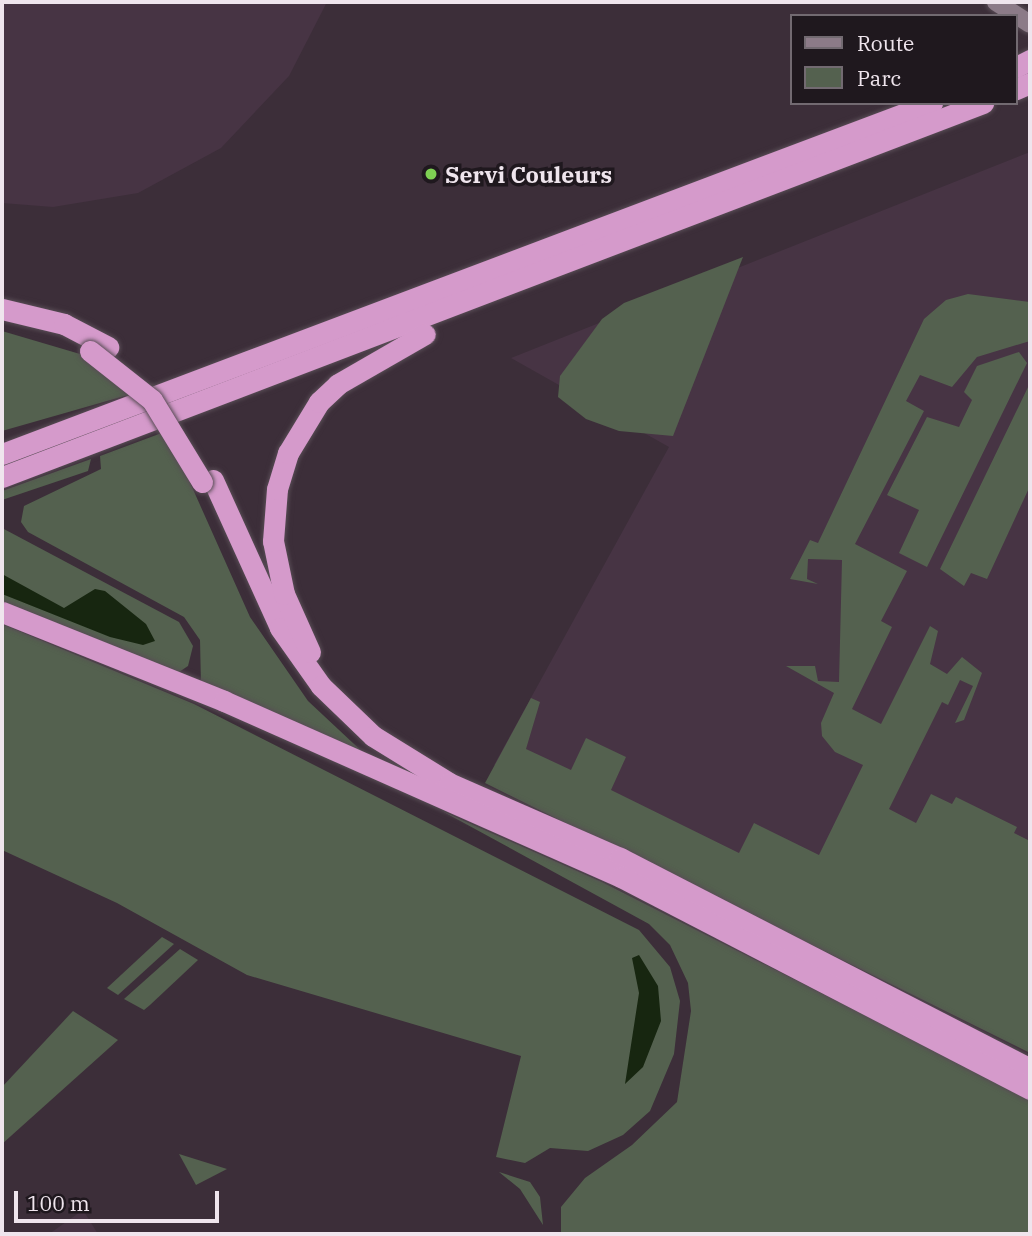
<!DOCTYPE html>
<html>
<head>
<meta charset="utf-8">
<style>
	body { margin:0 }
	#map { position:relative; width:1032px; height:1236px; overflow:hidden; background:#3c2e39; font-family:"IBM Plex Serif",serif }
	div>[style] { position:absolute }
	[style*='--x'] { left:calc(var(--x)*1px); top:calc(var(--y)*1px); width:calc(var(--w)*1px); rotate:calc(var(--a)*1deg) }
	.built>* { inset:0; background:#473444 }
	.green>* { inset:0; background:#54614f }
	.water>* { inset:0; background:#172610 }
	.roads { filter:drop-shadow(0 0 2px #584c55) drop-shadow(0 0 2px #584c55) }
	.minor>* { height:18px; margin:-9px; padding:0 9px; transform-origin:9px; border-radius:9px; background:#8c7b88 }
	.highway>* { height:21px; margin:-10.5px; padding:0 10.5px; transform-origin:10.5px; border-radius:10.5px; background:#d59acb }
	.bridges { filter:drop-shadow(0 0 2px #584c55) drop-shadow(0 0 2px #584c55) }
	.highway-bridge>* { height:21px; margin:-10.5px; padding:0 10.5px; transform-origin:10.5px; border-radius:10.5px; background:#d59acb }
	.dots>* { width:19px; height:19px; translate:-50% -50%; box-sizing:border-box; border:4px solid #1f181e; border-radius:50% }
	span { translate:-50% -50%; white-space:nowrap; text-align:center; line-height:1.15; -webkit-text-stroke:7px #1f181e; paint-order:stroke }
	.poi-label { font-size:23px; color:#efe5ed; font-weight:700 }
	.left { translate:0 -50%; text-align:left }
	.frame { position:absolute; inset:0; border:4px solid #efe5ed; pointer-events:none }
	.legend { position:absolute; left:790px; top:14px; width:228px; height:91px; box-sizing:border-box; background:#1f181e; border:2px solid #726a71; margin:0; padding:9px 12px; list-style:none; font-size:21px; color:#efe5ed }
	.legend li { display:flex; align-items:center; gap:14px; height:35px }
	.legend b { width:35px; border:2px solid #726a71 }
	.scale { position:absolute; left:14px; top:1191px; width:205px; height:32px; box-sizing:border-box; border:4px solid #efe5ed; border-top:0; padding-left:9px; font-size:21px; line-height:24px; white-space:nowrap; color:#efe5ed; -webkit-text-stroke:5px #1f181e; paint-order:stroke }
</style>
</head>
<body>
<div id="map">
	<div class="built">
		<i style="clip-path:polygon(2px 2px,327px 2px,289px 76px,221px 148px,138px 193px,53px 207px,2px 203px)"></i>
		<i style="clip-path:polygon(1030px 152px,1030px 1019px,494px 765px,669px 447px,511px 358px)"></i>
		<i style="clip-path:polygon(83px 1210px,98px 1234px,49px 1234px)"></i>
	</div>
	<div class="green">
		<i style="clip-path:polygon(743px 257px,673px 436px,619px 431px,586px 419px,558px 397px,560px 376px,602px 319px,624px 303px)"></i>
		<i style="clip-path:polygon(968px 294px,1030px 302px,1030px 341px,977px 357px,952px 387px,920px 375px,906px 401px,924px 411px,855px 544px,907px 571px,881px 621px,892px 627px,852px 709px,881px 724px,930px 626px,938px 631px,930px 664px,947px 674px,962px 657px,982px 673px,964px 720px,955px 723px,973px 686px,960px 680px,948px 705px,942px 702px,889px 809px,916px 823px,931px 794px,952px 804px,956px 797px,1017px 827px,1014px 833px,1030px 841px,1030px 1053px,485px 783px,531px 698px,540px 702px,526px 749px,571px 770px,586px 738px,626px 757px,611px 790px,739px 853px,754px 823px,819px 855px,863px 765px,835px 752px,822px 736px,821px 723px,834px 693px,786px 666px,815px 666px,818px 681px,839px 682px,842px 560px,808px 559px,807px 579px,818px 584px,790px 579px,810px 540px,818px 543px,924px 319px,946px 300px)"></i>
		<i style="clip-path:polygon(2px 331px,80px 354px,135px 393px,2px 431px)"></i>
		<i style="clip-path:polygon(1019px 352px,1027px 363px,927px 567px,899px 553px,919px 510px,887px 495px,927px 417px,959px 427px,972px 400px,964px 392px,977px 366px)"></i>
		<i style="clip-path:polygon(1030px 383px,1030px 486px,987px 579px,971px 573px,964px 586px,940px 569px)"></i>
		<i style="clip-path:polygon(167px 431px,250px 617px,308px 701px,369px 758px,201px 685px,200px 640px,184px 617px,28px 532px,21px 522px,24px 506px,101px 469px,100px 456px)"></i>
		<i style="clip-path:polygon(91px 459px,88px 471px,2px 500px,2px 491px)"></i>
		<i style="clip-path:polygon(2px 528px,179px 622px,193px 646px,188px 666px,176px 674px,2px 605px)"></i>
		<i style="clip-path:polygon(2px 624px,194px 704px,639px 930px,670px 967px,680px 1001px,674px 1054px,650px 1111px,623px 1135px,588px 1151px,550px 1148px,525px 1163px,496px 1157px,521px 1056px,247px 975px,117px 903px,2px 850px)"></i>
		<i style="clip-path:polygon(442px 811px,602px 882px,1030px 1099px,1030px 1234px,561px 1234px,561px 1207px,585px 1178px,632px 1145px,677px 1102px,691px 1011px,688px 983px,670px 945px,649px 924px)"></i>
		<i style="clip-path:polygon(162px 937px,174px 944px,118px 995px,107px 988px)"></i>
		<i style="clip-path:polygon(180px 949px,198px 960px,150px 1005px,144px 1010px,124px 999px)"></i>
		<i style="clip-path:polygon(73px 1011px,118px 1040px,2px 1144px,2px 1087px)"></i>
		<i style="clip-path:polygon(179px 1154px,227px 1169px,196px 1185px)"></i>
		<i style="clip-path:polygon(499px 1172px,530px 1182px,540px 1197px,543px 1225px,520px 1189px)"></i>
	</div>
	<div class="water">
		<i style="clip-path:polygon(2px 574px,64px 608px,95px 589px,105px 591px,146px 624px,155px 641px,143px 645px,110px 637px,2px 594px)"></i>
		<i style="clip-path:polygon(639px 955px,658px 986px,661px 1021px,643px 1067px,625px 1084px,639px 993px,632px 958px)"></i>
	</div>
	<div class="roads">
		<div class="minor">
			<i style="--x:996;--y:2;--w:40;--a:32.9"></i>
		</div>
		<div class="highway">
			<i style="--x:1016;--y:67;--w:16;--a:-27"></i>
			<i style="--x:1016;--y:89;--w:15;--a:-23"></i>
			<i style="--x:2;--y:309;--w:64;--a:13.6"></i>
			<i style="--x:64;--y:324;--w:50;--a:27.6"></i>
			<i style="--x:2;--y:454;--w:994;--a:-20.68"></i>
			<i style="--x:2;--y:477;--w:1050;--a:-20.87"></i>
			<i style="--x:213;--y:480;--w:162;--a:65.6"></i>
			<i style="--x:280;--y:628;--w:71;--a:54.7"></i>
			<i style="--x:321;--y:686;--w:72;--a:43.9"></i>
			<i style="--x:373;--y:736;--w:89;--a:31.7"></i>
			<i style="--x:449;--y:783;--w:187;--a:23.7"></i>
			<i style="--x:620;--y:858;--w:461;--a:27.2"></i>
			<i style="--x:2;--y:612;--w:239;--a:21.8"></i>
			<i style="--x:224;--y:701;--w:434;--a:23.9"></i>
			<i style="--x:621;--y:877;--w:461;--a:27.4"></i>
			<i style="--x:310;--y:652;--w:64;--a:-114.1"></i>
			<i style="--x:284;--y:594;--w:54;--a:-101.7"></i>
			<i style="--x:273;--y:541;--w:52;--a:-85.6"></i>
			<i style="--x:277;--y:489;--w:38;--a:-73"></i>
			<i style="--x:288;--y:453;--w:60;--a:-58.7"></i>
			<i style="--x:319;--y:402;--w:26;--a:-43"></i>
			<i style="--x:338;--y:384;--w:100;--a:-29.9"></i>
		</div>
	</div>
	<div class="bridges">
		<div class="highway-bridge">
			<i style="--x:90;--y:351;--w:79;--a:38.3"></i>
			<i style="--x:152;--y:400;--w:96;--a:58.6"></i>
		</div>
	</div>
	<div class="dots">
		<i style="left:431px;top:174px;background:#7ed053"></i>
	</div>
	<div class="poi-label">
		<span class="left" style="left:445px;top:174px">Servi Couleurs</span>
	</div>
	<div class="frame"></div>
	<ul class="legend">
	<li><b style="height:9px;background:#8c7b88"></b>Route</li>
	<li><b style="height:19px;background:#54614f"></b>Parc</li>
	</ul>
	<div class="scale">100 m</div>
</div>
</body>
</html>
